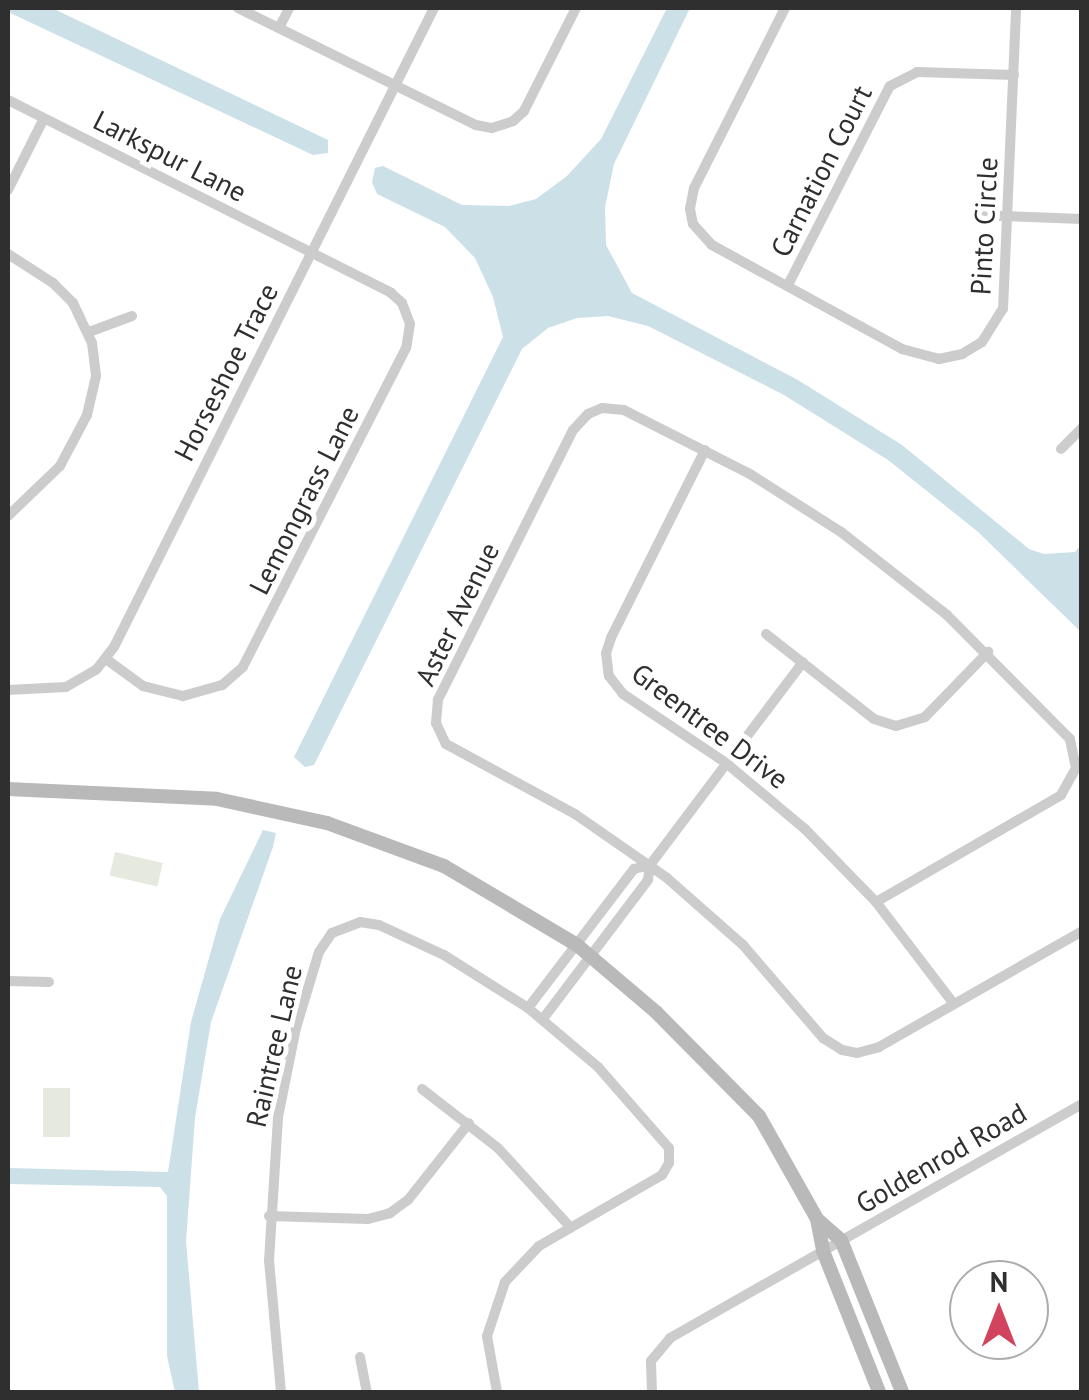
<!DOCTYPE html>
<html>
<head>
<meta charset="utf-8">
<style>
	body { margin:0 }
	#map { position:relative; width:1089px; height:1400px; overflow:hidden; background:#fff; font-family:"PT Sans",sans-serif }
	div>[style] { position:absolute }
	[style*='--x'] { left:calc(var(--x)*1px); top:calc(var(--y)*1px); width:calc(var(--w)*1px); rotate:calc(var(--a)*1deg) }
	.green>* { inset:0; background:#e6eade; transform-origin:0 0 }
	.water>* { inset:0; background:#cce0e8 }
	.street>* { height:10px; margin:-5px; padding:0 5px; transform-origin:5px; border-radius:5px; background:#ccc }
	.secondary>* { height:14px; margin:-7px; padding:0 7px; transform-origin:7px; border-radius:7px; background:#b9b9b9 }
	span { translate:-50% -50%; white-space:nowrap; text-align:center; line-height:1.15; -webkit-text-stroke:10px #fff; paint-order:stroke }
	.street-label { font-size:28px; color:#2f2f2f }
	.frame { position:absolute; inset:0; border:10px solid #2f2f2f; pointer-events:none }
	.north { position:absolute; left:949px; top:1260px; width:100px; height:100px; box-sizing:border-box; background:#fff; border:2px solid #acacac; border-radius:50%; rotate:0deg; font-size:28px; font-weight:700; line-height:40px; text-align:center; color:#2f2f2f }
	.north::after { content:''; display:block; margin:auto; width:35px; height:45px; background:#d2445d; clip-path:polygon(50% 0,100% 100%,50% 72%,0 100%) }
</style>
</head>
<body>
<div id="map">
	<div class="green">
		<i style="left:115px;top:852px;width:49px;height:24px;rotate:13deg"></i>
		<i style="left:43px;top:1088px;width:27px;height:49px"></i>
	</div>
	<div class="water">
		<i style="clip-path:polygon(8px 8px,52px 8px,328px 140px,328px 153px,313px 155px,8px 12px)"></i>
		<i style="clip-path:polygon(667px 8px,690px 8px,614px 164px,605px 207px,606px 245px,632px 293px,798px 380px,902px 445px,1029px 549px,1044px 554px,1075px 552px,1081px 545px,1081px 632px,977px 531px,888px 460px,784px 395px,648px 326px,608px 316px,577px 318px,548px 328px,522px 349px,314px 765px,305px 767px,294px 757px,503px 337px,493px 297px,475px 258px,445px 227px,377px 194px,372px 182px,375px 168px,383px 166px,462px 205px,509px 206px,536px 199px,567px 176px,601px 139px)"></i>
		<i style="clip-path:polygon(263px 830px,276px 833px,273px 847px,211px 1022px,195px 1118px,186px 1241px,199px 1392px,175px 1392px,167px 1356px,167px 1196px,160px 1187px,8px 1184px,8px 1168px,168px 1172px,191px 1022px,220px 919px)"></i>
	</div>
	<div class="street">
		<i style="--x:238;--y:8;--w:265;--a:26.2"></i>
		<i style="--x:476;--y:125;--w:16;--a:11"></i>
		<i style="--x:492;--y:128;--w:22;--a:-18"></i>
		<i style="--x:513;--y:121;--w:15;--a:-42"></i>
		<i style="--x:524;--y:111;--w:115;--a:-63.2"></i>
		<i style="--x:785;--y:8;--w:202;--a:116.8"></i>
		<i style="--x:694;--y:188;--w:21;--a:101"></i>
		<i style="--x:690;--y:209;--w:15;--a:79"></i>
		<i style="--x:693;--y:224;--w:28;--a:48"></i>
		<i style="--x:712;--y:245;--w:217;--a:28.7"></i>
		<i style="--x:902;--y:349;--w:38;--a:15"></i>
		<i style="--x:939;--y:359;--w:24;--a:-12"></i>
		<i style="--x:962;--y:354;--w:23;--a:-31"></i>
		<i style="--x:982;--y:342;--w:39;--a:-58"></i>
		<i style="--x:1003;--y:309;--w:301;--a:-87.5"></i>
		<i style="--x:279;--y:28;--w:22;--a:-63"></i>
		<i style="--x:8;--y:100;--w:429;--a:26.7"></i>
		<i style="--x:391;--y:293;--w:15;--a:42"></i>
		<i style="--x:402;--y:303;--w:22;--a:69"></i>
		<i style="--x:410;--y:324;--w:24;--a:99"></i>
		<i style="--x:406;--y:348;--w:358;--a:117.1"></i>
		<i style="--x:243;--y:667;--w:28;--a:139"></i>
		<i style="--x:222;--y:685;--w:41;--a:164.2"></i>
		<i style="--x:183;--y:696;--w:41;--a:-166"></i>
		<i style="--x:143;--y:686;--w:46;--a:-143.9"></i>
		<i style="--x:8;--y:190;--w:80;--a:-63.4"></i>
		<i style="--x:977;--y:215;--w:105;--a:2.2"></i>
		<i style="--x:8;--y:254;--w:54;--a:32.8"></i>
		<i style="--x:53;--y:283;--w:28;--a:45"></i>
		<i style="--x:73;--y:303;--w:44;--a:64.6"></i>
		<i style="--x:92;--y:343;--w:33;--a:83"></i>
		<i style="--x:96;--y:376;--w:40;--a:103"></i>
		<i style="--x:87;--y:415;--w:58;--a:117.9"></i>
		<i style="--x:60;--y:466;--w:72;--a:136.1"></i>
		<i style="--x:789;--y:283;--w:221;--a:-62.9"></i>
		<i style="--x:890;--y:86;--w:30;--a:-27"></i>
		<i style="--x:917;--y:72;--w:97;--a:1.8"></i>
		<i style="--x:89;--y:332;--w:46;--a:-20.4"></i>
		<i style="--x:1061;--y:449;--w:30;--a:-45"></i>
		<i style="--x:705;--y:450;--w:210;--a:116.6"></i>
		<i style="--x:611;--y:638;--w:16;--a:108"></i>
		<i style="--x:606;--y:653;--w:23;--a:83"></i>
		<i style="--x:609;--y:676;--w:23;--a:52"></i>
		<i style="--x:623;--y:694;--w:124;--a:33.8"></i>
		<i style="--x:726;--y:763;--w:103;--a:39.9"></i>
		<i style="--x:805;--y:829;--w:102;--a:45.8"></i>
		<i style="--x:876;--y:902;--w:128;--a:52.6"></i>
		<i style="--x:766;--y:634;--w:137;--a:38.2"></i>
		<i style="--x:874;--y:719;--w:23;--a:18"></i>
		<i style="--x:896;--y:726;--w:30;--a:-17"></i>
		<i style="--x:925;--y:717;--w:91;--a:-45.9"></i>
		<i style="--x:8;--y:690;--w:58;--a:-3"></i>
		<i style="--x:66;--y:687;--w:34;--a:-30"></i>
		<i style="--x:96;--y:670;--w:29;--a:-52"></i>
		<i style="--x:114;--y:647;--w:715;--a:-63.4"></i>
		<i style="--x:650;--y:865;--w:254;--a:-53"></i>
		<i style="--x:876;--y:902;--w:214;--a:-30"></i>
		<i style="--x:1061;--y:795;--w:31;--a:-61"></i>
		<i style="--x:1076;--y:768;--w:30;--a:-102"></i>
		<i style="--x:1070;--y:739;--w:175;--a:-134.8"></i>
		<i style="--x:947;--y:615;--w:135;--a:-141.9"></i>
		<i style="--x:841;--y:532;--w:108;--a:-147.5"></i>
		<i style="--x:750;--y:474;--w:141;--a:-153.1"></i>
		<i style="--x:624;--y:410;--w:22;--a:-175"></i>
		<i style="--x:602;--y:408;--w:15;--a:157"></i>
		<i style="--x:588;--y:414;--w:22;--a:133"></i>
		<i style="--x:573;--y:430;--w:302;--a:116.6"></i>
		<i style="--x:438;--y:700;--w:23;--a:95"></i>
		<i style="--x:436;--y:723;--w:23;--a:65"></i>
		<i style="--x:446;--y:744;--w:147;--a:28.5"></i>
		<i style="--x:575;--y:814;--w:112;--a:34.8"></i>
		<i style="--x:667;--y:878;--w:101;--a:41.4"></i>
		<i style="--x:743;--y:945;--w:123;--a:49.3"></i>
		<i style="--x:823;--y:1038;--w:22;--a:32"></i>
		<i style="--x:842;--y:1050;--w:15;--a:11"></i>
		<i style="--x:857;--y:1053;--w:23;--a:-15"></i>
		<i style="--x:879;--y:1047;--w:234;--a:-29.7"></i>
		<i style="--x:8;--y:981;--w:41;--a:1.4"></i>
		<i style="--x:528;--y:1008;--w:175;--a:-52.7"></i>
		<i style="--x:634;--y:869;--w:16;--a:-14"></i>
		<i style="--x:650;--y:865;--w:15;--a:98"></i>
		<i style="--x:648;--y:880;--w:174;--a:127.1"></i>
		<i style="--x:422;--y:1089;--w:96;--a:37.8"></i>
		<i style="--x:498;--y:1148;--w:108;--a:47.6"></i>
		<i style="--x:269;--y:1216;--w:99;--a:1.7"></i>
		<i style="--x:368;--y:1219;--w:23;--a:-15"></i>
		<i style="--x:390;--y:1213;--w:22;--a:-36"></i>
		<i style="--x:408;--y:1200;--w:98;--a:-51.6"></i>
		<i style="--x:360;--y:1357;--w:36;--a:79"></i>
		<i style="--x:281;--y:1392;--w:132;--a:-95.2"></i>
		<i style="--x:269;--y:1261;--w:144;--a:-86.4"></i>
		<i style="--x:278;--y:1117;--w:91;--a:-78.6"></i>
		<i style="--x:296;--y:1028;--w:79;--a:-73.2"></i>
		<i style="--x:319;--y:952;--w:23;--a:-56"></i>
		<i style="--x:332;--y:933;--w:30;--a:-21"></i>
		<i style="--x:360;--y:922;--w:19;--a:9"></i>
		<i style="--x:379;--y:925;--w:72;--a:24.8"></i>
		<i style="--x:444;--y:955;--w:99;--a:32.2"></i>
		<i style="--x:528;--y:1008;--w:92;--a:40.1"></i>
		<i style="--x:598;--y:1067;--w:108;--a:48.8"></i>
		<i style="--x:669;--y:1148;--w:15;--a:90"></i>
		<i style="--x:669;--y:1163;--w:14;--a:120"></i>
		<i style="--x:662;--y:1175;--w:142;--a:150"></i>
		<i style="--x:539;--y:1246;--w:50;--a:133.4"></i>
		<i style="--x:505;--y:1282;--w:57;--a:108.4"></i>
		<i style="--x:487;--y:1336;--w:57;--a:79.9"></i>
		<i style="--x:652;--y:1392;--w:31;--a:-92"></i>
		<i style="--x:651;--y:1361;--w:30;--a:-50"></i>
		<i style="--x:670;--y:1338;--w:474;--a:-29.6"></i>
	</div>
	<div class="secondary">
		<i style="--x:8;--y:789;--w:209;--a:2.7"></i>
		<i style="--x:217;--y:799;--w:113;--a:12.3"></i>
		<i style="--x:327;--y:823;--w:125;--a:20.2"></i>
		<i style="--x:444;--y:866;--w:155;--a:30.7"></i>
		<i style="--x:577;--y:945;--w:104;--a:40.3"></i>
		<i style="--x:656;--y:1012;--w:146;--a:45.3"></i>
		<i style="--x:759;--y:1116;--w:118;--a:60.6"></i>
		<i style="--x:817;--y:1219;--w:33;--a:79"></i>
		<i style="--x:823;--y:1251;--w:152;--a:68.3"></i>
		<i style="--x:818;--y:1220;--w:30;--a:41"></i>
		<i style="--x:841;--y:1240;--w:164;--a:68.1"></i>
	</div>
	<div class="street-label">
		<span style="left:170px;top:156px;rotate:27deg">Larkspur Lane</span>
		<span style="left:821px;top:171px;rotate:-63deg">Carnation Court</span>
		<span style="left:984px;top:226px;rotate:-87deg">Pinto Circle</span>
		<span style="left:226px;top:372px;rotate:-63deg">Horseshoe Trace</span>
		<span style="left:304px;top:500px;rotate:-63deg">Lemongrass Lane</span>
		<span style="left:457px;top:614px;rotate:-64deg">Aster Avenue</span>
		<span style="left:710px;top:726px;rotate:37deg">Greentree Drive</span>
		<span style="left:274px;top:1046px;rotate:-77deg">Raintree Lane</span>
		<span style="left:941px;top:1158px;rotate:-30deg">Goldenrod Road</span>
	</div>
	<div class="frame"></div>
	<div class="north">N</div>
</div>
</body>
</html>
